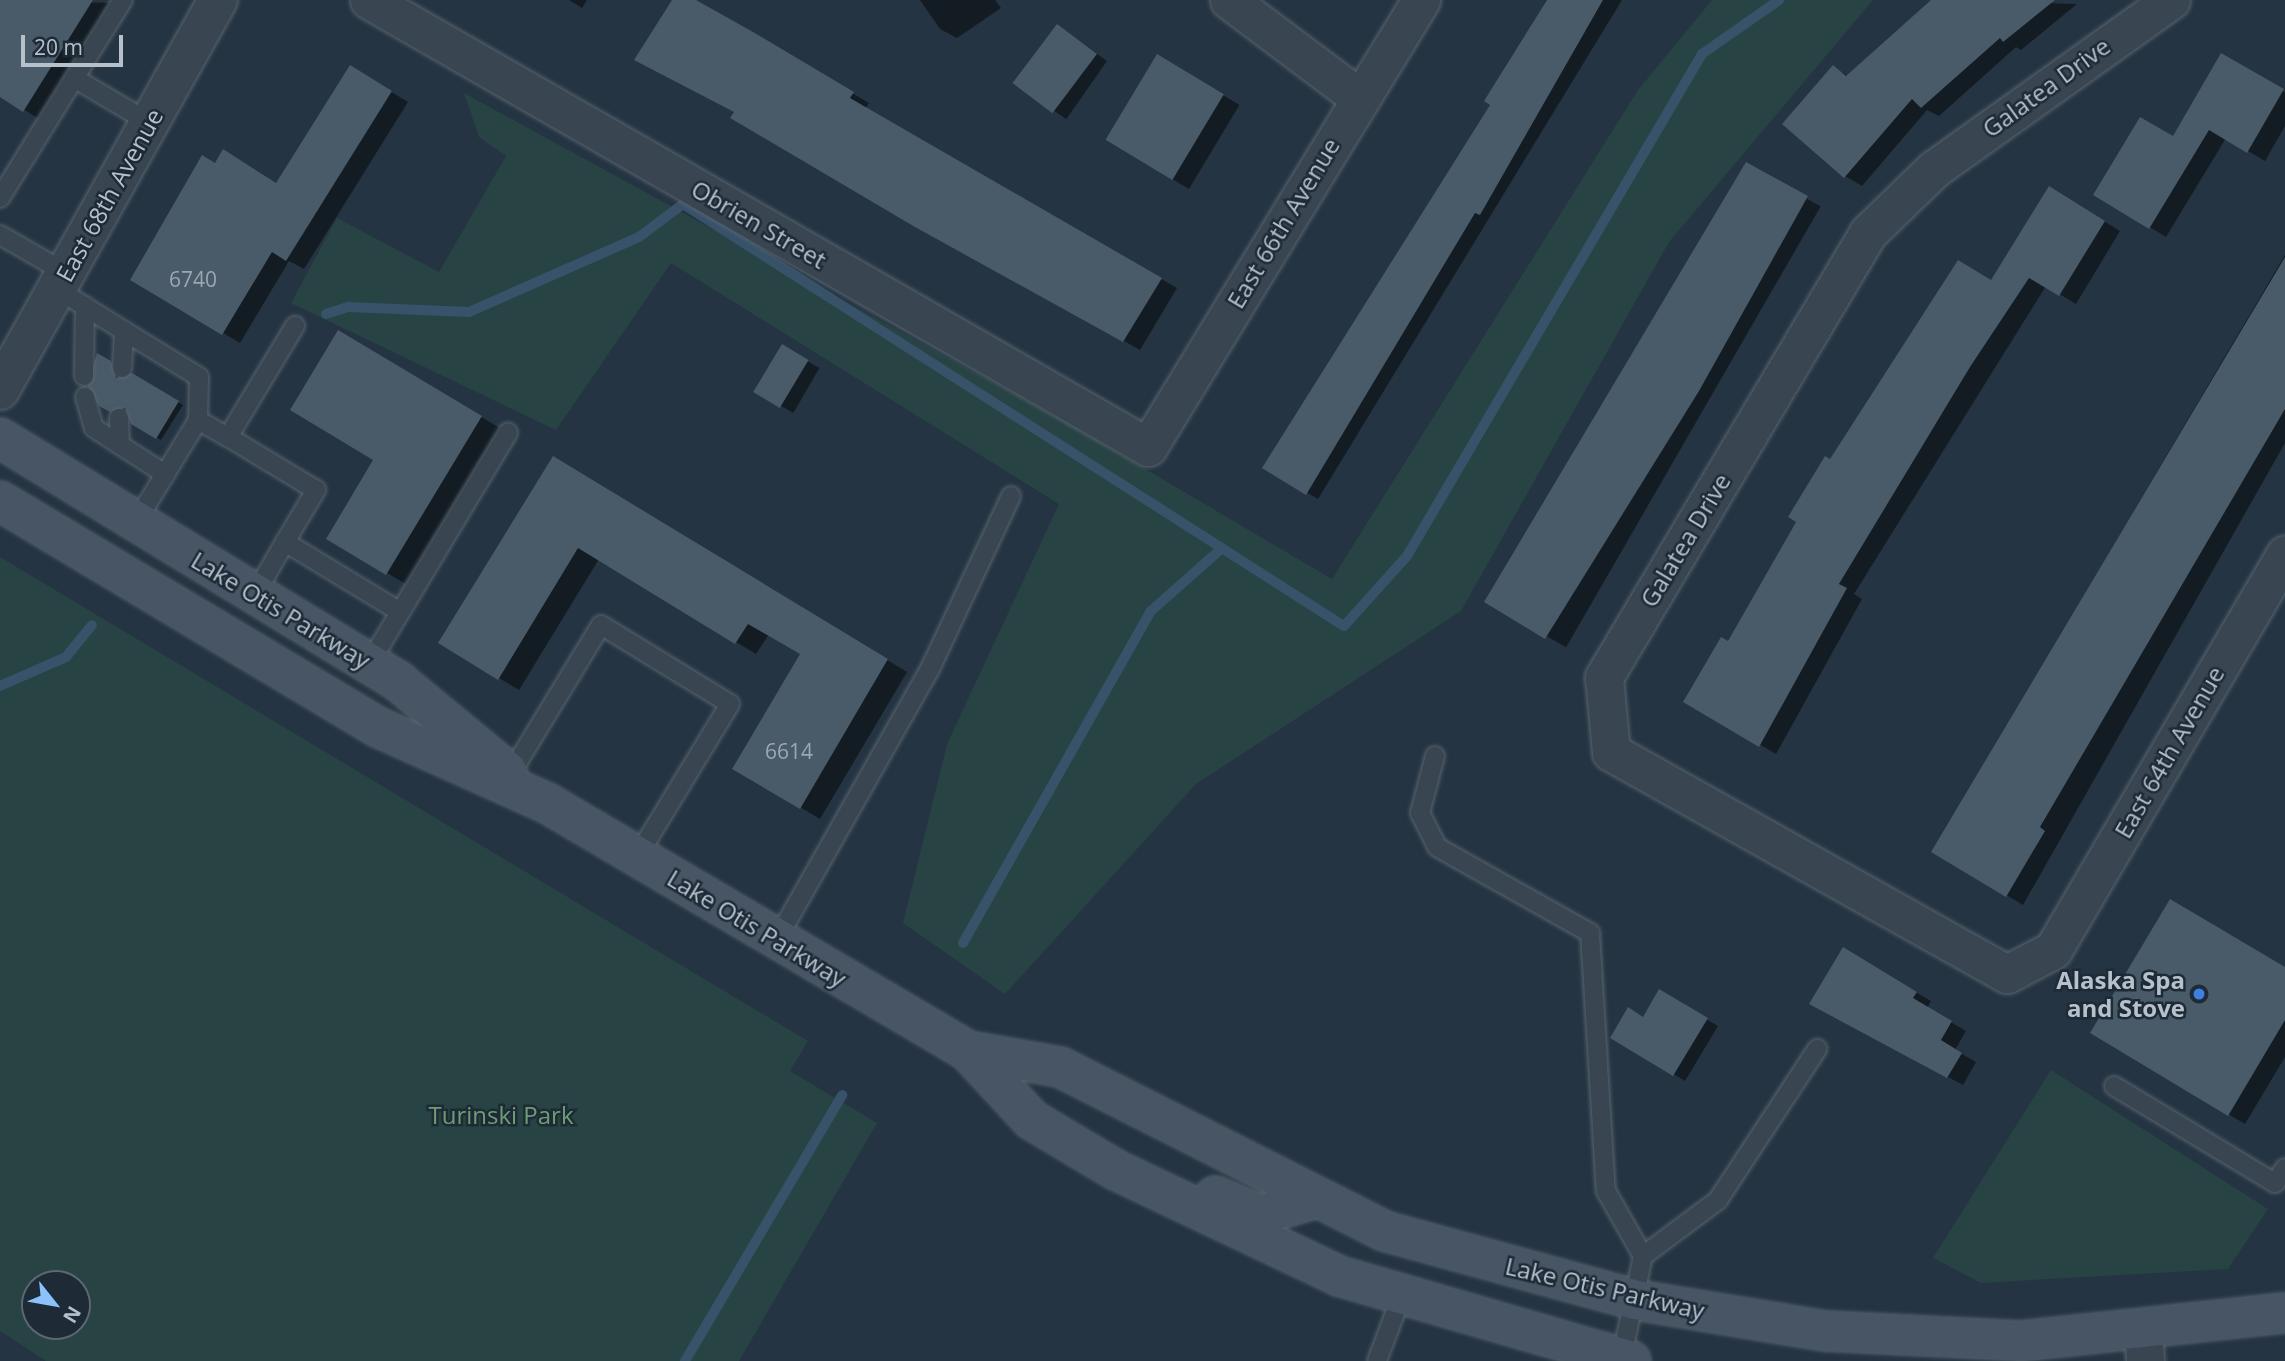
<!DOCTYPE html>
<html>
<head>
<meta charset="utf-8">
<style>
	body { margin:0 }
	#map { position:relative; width:2285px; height:1361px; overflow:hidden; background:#253442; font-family:"Open Sans",sans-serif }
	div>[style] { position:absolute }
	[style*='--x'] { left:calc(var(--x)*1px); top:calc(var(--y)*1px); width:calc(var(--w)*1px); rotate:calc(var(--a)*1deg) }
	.green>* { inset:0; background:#274343 }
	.shadow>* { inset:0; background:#0007; transform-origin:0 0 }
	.stream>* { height:10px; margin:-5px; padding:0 5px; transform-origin:5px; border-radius:5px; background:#38526a }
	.building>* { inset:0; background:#495a68; transform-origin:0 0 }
	.roads { filter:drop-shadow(0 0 2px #57646f) drop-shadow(0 0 2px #57646f) }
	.service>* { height:18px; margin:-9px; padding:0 9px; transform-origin:9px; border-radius:9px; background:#394652 }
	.minor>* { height:37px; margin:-18.5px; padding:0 18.5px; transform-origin:18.5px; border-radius:18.5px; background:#394652 }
	.tertiary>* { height:38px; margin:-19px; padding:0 19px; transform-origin:19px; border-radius:19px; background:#394652 }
	.secondary>* { height:38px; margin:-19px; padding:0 19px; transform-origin:19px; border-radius:19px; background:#475565 }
	.dots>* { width:19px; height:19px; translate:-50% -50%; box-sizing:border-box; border:4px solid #1e2b37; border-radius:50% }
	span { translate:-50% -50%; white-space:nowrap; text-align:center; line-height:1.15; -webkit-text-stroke:5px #1e2b37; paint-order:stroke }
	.number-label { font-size:21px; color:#9ba7b3 }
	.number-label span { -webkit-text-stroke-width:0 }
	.street-label { font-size:24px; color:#b6c1cc }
	.poi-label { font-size:24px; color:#b6c1cc; font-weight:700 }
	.right { translate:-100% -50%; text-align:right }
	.park-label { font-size:24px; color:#6c9e73 }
	.north { position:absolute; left:21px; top:1270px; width:70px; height:70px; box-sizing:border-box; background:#1e2b37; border:2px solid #5b6773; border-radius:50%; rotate:121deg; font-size:19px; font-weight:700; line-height:28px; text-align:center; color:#b6c1cc }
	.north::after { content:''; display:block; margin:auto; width:24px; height:32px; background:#8bc2fc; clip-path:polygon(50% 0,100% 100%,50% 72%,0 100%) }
	.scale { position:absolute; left:21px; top:35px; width:102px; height:32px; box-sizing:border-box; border:4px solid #b6c1cc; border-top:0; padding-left:9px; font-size:21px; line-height:24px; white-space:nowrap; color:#b6c1cc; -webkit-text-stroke:5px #1e2b37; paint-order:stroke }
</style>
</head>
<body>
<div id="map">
	<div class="green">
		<i style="clip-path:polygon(1712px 0,1873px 0,1669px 242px,1461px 611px,1196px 784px,1005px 994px,903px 923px,947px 744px,1059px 504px,671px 263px,556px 430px,291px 303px,337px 218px,439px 272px,506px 156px,479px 137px,464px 93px,1069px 424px,1332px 579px,1638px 90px)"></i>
		<i style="clip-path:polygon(evenodd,0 557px,808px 1041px,790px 1071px,877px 1123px,739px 1361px,46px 1361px,0 1331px,0 557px,35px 1284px,77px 1284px,77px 1326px,35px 1326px,35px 1284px)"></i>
		<i style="clip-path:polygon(2051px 1070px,2268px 1209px,2228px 1269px,1981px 1283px,1933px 1258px)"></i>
	</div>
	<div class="shadow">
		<i style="clip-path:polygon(0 0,114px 3px,41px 120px,0 95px)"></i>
		<i style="clip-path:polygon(569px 0,587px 0,582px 8px)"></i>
		<i style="clip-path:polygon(675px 0,692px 0,869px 103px,865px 109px,1177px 288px,1140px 350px,732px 117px,736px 112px)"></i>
		<i style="clip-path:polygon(920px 0,995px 0,1001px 8px,957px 38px,940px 29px)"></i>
		<i style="clip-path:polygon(1547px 0,1622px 0,1318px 499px,1264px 467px,1493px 104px,1486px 101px)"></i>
		<i style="clip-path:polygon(1940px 0,2077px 4px,2021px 50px,2016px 47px,1939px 116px,1927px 110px,1862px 186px,1845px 176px,1833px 67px,1848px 76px)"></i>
		<i style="left:1057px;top:26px;width:61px;height:71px;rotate:35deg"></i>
		<i style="clip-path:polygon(2222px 55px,2285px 92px,2285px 126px,2265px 161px,2226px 138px,2166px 237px,2095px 194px,2174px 138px)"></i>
		<i style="left:1158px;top:56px;width:95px;height:98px;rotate:31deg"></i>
		<i style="clip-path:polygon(367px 77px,408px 102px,304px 269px,289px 261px,240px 343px,133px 279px,216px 165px,277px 184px)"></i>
		<i style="left:1747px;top:164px;width:85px;height:509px;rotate:30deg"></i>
		<i style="clip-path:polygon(2065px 197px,2120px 231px,2076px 304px,2046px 286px,1854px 594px,1862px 599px,1776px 754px,1685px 701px,1728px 643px,1830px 462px)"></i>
		<i style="clip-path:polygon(2285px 255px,2285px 443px,2023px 905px,1933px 851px)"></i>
		<i style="clip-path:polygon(361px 345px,503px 430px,409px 586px,328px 538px,376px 459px)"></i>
		<i style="left:783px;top:347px;width:42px;height:52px;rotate:30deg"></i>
		<i style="clip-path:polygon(110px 363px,120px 379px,132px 375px,183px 405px,161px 440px,132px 423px,128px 411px,116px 414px,101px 405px)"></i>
		<i style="clip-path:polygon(573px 470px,907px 672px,820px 819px,735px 768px,802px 654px,769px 634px,756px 654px,599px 559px,519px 690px,499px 678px)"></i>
		<i style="clip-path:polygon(1844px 949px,1931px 1001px,1927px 1008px,1966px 1031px,1955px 1050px,1976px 1062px,1963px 1085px,1825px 1012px)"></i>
		<i style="clip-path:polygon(2285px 969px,2285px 1057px,2245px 1124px,2092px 1033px)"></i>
		<i style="clip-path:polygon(1660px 992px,1718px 1026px,1685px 1081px,1612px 1037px,1644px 1019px)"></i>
	</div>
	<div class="stream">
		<i style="--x:326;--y:314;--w:23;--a:-18"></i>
		<i style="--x:348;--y:307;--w:121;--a:2.4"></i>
		<i style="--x:469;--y:312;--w:186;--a:-23.8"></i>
		<i style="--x:639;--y:237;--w:55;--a:-36.9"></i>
		<i style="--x:683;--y:204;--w:784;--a:32.56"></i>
		<i style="--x:1344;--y:626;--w:94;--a:-48"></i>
		<i style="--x:1407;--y:556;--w:582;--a:-59.56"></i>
		<i style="--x:1702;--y:54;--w:94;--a:-35"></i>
		<i style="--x:0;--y:686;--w:72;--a:-23.7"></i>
		<i style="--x:66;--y:657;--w:41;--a:-50.9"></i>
		<i style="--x:963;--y:943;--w:382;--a:-60.5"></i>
		<i style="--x:1151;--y:611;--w:92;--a:-41.5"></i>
		<i style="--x:685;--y:1361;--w:309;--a:-59.4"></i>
	</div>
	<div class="building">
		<i style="clip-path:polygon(0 0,93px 0,23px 112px,0 97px)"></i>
		<i style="clip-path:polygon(672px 0,696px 0,753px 32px,854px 92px,850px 98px,1162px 278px,1123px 342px,915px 227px,730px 118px,734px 112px,634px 60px)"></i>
		<i style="clip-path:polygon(1547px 0,1603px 0,1480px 215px,1475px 213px,1306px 495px,1262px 468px,1490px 105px,1484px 101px)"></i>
		<i style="clip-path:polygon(1931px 0,2055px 0,2003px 42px,2000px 38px,1921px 108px,1912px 99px,1844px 178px,1782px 124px,1833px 65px,1846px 76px)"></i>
		<i style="left:1057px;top:24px;width:50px;height:74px;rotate:37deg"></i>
		<i style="clip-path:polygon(2221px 53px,2284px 89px,2247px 153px,2209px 130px,2149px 229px,2093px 195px,2140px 117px,2173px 136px)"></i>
		<i style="left:1157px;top:54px;width:78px;height:100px;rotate:31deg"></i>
		<i style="clip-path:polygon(350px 65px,392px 91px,286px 261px,272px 252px,222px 335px,130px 280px,202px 155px,215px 163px,223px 149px,276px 183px)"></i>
		<i style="clip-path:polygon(1746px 162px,1808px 196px,1699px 391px,1545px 639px,1484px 602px)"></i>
		<i style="clip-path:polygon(2049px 186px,2105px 221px,2059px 296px,2029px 278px,1970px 367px,1839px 584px,1847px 588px,1759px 747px,1683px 702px,1721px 637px,1728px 641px,1796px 522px,1788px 517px,1825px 456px,1830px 459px,1958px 260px,1991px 280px)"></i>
		<i style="clip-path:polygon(2285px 257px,2285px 409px,2040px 827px,2045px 831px,2006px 897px,1931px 852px)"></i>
		<i style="clip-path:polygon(338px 330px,482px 416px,386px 575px,326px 539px,373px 460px,290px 410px)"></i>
		<i style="left:782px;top:344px;width:31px;height:56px;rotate:31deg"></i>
		<i style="clip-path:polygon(97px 353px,111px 361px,116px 378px,132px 373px,179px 401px,156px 439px,131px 424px,125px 408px,110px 412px,99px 406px,88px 386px)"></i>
		<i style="clip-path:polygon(553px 456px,888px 659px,800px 809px,732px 769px,800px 654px,748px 624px,735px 644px,578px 548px,498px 680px,438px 643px)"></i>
		<i style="clip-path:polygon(2170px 899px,2285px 967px,2285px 1020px,2228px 1116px,2090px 1033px)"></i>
		<i style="clip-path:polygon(1843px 947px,1917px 992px,1913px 998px,1952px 1021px,1941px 1040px,1962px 1053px,1947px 1078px,1809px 1004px)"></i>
		<i style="clip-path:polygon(1659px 989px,1708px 1018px,1673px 1076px,1610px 1038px,1628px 1007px,1643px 1017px)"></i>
	</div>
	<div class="roads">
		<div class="service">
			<i style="--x:74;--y:78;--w:88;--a:30.6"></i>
			<i style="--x:0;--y:198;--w:233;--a:-58.2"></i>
			<i style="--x:0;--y:235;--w:76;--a:29.9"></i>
			<i style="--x:57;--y:289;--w:79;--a:32.1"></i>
			<i style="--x:124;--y:331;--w:37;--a:93"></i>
			<i style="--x:124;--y:331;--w:88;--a:31.5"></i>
			<i style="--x:199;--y:377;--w:43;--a:91.3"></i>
			<i style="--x:84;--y:376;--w:70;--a:-89.2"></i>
			<i style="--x:85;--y:397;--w:32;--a:74"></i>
			<i style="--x:94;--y:428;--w:31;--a:33"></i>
			<i style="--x:119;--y:418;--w:27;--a:88"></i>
			<i style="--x:120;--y:445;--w:54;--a:32.8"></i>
			<i style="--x:136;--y:522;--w:119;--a:-58.7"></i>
			<i style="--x:198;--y:420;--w:34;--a:30"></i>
			<i style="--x:285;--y:542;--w:61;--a:-59.2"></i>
			<i style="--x:316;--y:490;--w:103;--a:-148.9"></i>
			<i style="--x:228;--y:437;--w:130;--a:-58.9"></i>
			<i style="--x:255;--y:594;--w:60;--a:-60"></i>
			<i style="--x:285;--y:542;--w:135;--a:31.3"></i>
			<i style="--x:369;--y:664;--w:270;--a:-59"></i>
			<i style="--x:1435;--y:756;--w:59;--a:104.7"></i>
			<i style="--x:1420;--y:813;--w:38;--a:63"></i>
			<i style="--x:1437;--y:847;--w:176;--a:29.3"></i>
			<i style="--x:1590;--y:933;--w:258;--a:86.5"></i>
			<i style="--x:1606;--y:1191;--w:75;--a:60.4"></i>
			<i style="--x:511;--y:773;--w:173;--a:-58.7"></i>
			<i style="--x:601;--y:625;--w:151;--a:31.5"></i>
			<i style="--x:730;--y:704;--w:179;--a:121.3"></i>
			<i style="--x:776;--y:941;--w:313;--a:-60.5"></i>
			<i style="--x:930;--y:669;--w:191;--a:-64.9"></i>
			<i style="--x:2114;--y:1086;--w:188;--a:31.1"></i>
			<i style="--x:2275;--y:1183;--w:18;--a:-56"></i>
			<i style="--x:1377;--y:1361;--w:71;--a:-69.3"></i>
			<i style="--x:1621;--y:1361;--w:107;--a:-78.2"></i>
			<i style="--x:1643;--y:1256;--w:94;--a:-36.7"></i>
			<i style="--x:1718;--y:1200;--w:181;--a:-56.7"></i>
		</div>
		<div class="minor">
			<i style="--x:369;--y:0;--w:898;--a:29.85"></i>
			<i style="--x:1148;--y:447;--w:524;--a:-58.59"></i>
			<i style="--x:1229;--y:0;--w:161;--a:36.9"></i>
			<i style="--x:2171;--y:0;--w:291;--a:144.5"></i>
			<i style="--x:1934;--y:169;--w:92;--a:135.9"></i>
			<i style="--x:1868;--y:233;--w:517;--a:120.74"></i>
			<i style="--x:1604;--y:677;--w:75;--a:84.7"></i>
			<i style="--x:1611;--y:752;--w:454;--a:29.3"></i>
			<i style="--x:2007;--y:974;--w:52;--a:-27.6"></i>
			<i style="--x:2053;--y:950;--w:459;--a:-59.6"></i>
			<i style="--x:2143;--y:1331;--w:30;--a:86"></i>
		</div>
		<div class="tertiary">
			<i style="--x:0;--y:390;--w:447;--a:-60.8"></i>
		</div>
		<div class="secondary">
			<i style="--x:0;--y:438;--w:468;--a:31.4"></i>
			<i style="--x:399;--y:682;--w:140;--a:39.5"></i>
			<i style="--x:0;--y:501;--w:443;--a:30.9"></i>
			<i style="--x:380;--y:728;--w:183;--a:24.2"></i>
			<i style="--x:547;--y:803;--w:489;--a:30.5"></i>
			<i style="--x:968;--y:1051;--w:94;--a:47.2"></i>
			<i style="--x:1032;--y:1120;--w:98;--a:30.8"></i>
			<i style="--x:1116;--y:1170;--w:247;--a:25.4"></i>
			<i style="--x:1339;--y:1276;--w:304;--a:16.2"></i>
			<i style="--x:968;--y:1051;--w:93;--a:9.9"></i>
			<i style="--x:1060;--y:1067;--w:363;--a:26.8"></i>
			<i style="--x:1384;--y:1231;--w:261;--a:15.3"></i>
			<i style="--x:1636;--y:1300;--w:193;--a:9.3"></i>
			<i style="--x:1826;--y:1331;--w:195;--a:2.9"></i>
			<i style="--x:2021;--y:1341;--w:265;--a:-6.1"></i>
			<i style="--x:1215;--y:1196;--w:49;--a:22.9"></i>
			<i style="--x:1260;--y:1215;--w:55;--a:-16.8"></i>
		</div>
	</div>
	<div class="dots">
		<i style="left:2199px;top:994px;background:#3f7fe0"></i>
	</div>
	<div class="number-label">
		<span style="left:193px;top:279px">6740</span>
		<span style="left:789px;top:751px">6614</span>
	</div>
	<div class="street-label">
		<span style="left:2046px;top:87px;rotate:-36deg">Galatea Drive</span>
		<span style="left:109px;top:195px;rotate:-61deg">East 68th Avenue</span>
		<span style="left:1283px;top:223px;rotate:-59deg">East 66th Avenue</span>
		<span style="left:759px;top:224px;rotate:30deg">Obrien Street</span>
		<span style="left:1685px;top:540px;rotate:-59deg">Galatea Drive</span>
		<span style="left:281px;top:610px;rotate:31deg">Lake Otis Parkway</span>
		<span style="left:2169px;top:752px;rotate:-60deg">East 64th Avenue</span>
		<span style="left:757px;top:928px;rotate:31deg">Lake Otis Parkway</span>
		<span style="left:1605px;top:1288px;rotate:13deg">Lake Otis Parkway</span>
	</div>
	<div class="poi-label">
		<span class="right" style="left:2185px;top:994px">Alaska Spa<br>and Stove</span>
	</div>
	<div class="park-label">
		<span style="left:501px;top:1115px">Turinski Park</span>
	</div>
	<div class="north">N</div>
	<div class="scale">20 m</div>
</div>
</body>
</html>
